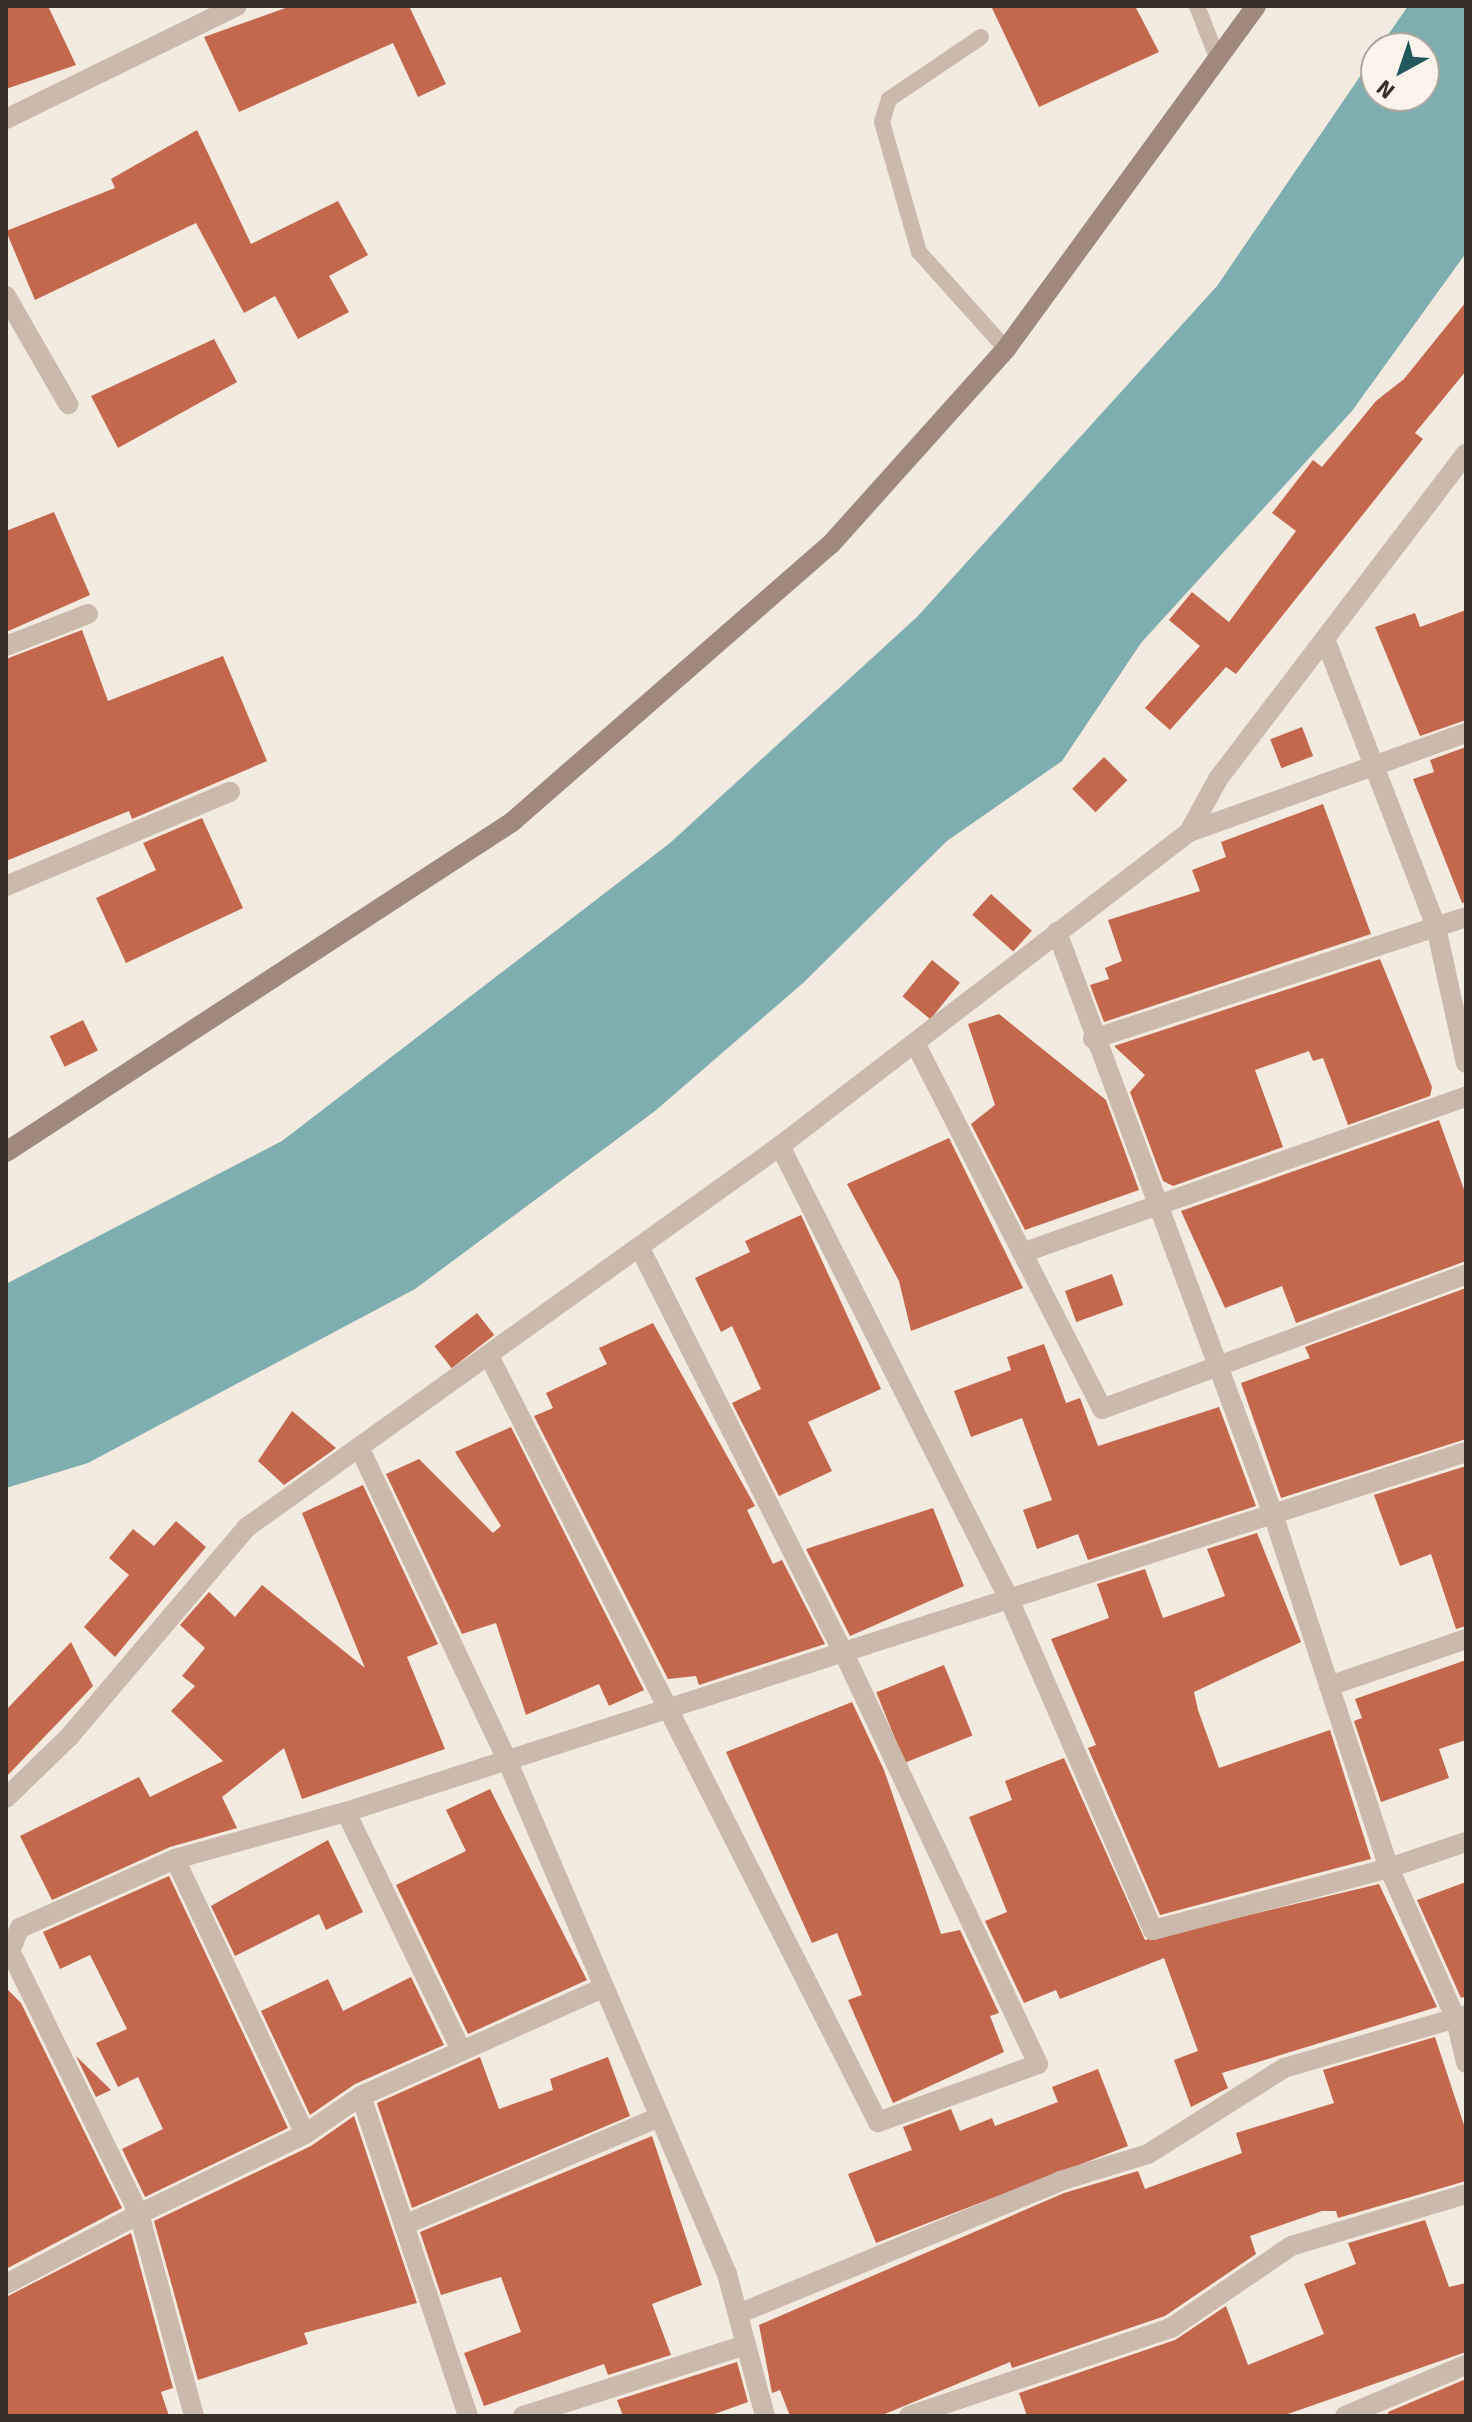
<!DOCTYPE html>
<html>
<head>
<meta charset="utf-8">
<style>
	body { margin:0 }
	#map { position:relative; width:1472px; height:2422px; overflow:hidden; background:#f3eae0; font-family:Signika,sans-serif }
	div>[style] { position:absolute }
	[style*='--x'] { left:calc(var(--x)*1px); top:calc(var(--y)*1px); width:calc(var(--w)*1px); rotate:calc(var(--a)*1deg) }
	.water>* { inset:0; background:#7faeb0 }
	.building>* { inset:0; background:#c4684d; transform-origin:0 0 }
	.lane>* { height:16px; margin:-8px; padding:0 8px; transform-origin:8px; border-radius:8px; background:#cbbaab }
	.street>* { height:20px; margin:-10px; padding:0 10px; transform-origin:10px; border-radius:10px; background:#cbbaab }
	.secondary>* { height:20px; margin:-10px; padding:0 10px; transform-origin:10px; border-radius:10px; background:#9f897d }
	span { translate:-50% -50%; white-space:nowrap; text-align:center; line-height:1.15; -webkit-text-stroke:6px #faf4ed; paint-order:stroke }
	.frame { position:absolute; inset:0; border:8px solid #392f2a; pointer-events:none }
	.north { position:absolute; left:1360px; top:32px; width:80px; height:80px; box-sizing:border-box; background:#faf4ed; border:2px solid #ada59f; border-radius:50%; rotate:220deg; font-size:22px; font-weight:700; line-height:32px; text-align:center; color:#392f2a }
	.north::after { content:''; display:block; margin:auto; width:28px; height:36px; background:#20585b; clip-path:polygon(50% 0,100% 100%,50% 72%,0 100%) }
</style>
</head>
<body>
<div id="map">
	<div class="water">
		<i style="clip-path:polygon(1408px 6px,1466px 6px,1466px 253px,1352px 411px,1141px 643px,1062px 761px,947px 841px,803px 983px,655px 1111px,415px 1289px,88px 1463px,6px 1488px,6px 1284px,282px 1141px,670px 843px,918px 616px,1217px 286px,1376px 53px,1376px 96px,1424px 96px,1424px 48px,1379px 48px)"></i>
	</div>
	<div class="building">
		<i style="clip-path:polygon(6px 6px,48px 6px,76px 65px,6px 89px)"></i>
		<i style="clip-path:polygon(291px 6px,409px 6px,446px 84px,418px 97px,393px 43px,239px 112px,204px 37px)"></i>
		<i style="clip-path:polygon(991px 6px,1135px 6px,1159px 52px,1039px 107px)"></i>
		<i style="clip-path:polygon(197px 130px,251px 244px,338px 201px,368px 255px,329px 276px,349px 312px,298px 339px,275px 296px,244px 313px,196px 223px,35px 300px,6px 231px,115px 188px,111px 179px)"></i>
		<i style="clip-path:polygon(1466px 302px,1466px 371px,1415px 433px,1423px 439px,1236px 674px,1226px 667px,1170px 730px,1145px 708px,1200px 646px,1169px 620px,1192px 592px,1229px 622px,1296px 531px,1272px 513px,1313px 460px,1322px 467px,1376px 401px,1404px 379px)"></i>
		<i style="clip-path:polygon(214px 339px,237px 382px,118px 448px,91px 396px)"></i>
		<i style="clip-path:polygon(54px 512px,90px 595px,6px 632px,6px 531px)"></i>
		<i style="clip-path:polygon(1466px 610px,1466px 720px,1420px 736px,1375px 627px,1415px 613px,1420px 627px)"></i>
		<i style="clip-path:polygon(82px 630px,108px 701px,223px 656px,267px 761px,132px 819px,129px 811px,6px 861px,6px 659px)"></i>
		<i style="left:1302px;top:727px;width:31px;height:34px;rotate:69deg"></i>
		<i style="clip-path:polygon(1466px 747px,1466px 902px,1462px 903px,1413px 779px,1434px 772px,1430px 760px)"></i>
		<i style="left:1104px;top:757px;width:33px;height:45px;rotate:45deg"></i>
		<i style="clip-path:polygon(1323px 804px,1371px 934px,1104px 1022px,1090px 985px,1109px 979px,1105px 968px,1122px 961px,1108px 920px,1200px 891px,1192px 870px,1226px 857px,1221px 842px)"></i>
		<i style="clip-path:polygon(202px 818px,243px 908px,126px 963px,96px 898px,156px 870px,143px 843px)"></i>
		<i style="left:991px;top:894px;width:55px;height:28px;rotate:42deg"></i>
		<i style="clip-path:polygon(1380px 959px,1432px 1087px,1430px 1096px,1348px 1125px,1323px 1058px,1313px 1061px,1309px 1051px,1255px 1070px,1283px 1147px,1173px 1186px,1163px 1181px,1130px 1092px,1145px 1075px,1114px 1046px)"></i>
		<i style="left:932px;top:960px;width:36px;height:47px;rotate:39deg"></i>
		<i style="clip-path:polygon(999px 1014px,1106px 1100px,1139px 1190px,1025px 1230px,971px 1124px,995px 1105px,968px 1024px)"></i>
		<i style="left:83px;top:1020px;width:34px;height:37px;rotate:64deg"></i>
		<i style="clip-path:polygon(1439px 1120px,1466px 1195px,1466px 1261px,1296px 1323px,1282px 1286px,1225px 1308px,1181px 1211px)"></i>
		<i style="clip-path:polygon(949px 1138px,1023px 1288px,911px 1331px,899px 1281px,847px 1184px)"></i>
		<i style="clip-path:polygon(801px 1215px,881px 1389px,808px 1422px,832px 1471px,779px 1496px,732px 1403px,761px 1389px,732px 1326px,721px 1332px,695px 1278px,750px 1252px,745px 1241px)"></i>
		<i style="left:1112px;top:1274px;width:33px;height:50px;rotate:70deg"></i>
		<i style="clip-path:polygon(1466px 1288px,1466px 1439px,1281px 1498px,1241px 1383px,1310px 1358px,1305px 1347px)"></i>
		<i style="left:477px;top:1313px;width:28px;height:54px;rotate:52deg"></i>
		<i style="clip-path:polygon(653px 1323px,755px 1506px,747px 1510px,773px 1564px,782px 1560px,825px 1644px,699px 1685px,696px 1676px,668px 1679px,534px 1416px,553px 1408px,546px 1393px,607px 1364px,599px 1348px)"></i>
		<i style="clip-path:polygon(1044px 1344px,1066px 1403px,1080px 1398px,1098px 1446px,1219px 1407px,1256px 1506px,1088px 1560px,1078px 1534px,1037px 1549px,1023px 1510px,1052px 1500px,1022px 1418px,971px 1437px,954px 1391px,1011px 1370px,1007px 1357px)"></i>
		<i style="clip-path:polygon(292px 1411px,336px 1448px,284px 1485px,258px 1461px)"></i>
		<i style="clip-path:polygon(511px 1427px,644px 1690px,609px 1706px,599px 1684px,526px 1715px,496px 1623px,462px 1634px,386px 1474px,419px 1459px,493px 1533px,501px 1526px,455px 1452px)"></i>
		<i style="clip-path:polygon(1466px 1466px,1466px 1626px,1456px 1629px,1431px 1554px,1400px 1566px,1374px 1495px)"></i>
		<i style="clip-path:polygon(363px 1485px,438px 1644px,407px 1657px,445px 1749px,302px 1799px,284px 1748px,222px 1797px,237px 1828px,170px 1847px,52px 1900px,20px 1836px,139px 1777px,150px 1797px,223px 1761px,171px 1711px,195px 1686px,182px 1676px,205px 1648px,180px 1625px,209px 1592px,235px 1617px,262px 1585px,365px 1668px,302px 1513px)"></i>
		<i style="clip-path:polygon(933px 1508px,964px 1586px,850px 1636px,806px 1549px)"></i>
		<i style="clip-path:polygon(176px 1521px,206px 1547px,115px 1657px,84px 1627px,129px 1575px,109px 1558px,133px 1529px,154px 1546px)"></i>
		<i style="clip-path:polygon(1257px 1533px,1301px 1642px,1194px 1692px,1198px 1710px,1219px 1768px,1330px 1730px,1371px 1859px,1160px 1915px,1088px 1748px,1096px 1745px,1051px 1639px,1109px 1618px,1097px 1584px,1145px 1569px,1163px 1618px,1225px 1596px,1207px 1549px)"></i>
		<i style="clip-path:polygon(71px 1642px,93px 1686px,6px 1777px,6px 1710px)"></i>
		<i style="clip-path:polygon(1466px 1660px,1466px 1740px,1439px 1749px,1449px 1778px,1381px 1802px,1354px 1721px,1362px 1718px,1355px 1699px)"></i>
		<i style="left:944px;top:1665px;width:76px;height:73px;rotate:68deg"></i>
		<i style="clip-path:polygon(852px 1702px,884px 1770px,941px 1934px,960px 1930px,999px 2013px,990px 2016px,1004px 2052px,893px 2103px,848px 2000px,862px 1995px,837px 1933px,812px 1943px,726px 1752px)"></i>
		<i style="clip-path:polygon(1064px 1758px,1145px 1940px,1379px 1884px,1437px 2007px,1222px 2073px,1228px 2088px,1191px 2107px,1174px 2060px,1198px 2051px,1164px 1958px,1060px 1999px,1056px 1990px,1024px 2003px,985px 1921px,1007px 1912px,969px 1817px,1012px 1800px,1005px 1781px)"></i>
		<i style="clip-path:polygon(490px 1789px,587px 1980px,468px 2034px,396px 1885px,466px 1851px,446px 1810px)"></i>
		<i style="clip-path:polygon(328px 1840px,363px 1912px,326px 1930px,319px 1914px,235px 1956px,211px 1906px)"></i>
		<i style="clip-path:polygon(169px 1876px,288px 2128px,145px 2197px,122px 2149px,163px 2129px,138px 2077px,118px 2087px,96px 2043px,127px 2029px,90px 1955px,60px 1969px,43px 1932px)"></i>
		<i style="clip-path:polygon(1466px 1882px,1466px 1996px,1461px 1998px,1417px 1900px)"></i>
		<i style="clip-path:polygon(411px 1977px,444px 2045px,355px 2084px,310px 2115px,261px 2011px,328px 1979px,343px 2011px)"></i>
		<i style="clip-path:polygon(6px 1988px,21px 2003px,122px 2208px,6px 2269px)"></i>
		<i style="clip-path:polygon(1435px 2037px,1466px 2131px,1466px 2181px,1338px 2218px,1336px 2211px,1322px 2211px,1250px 2236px,1256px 2254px,1165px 2316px,1012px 2368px,1010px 2362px,880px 2416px,790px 2416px,780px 2390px,772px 2393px,759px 2325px,1064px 2193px,1138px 2171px,1145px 2189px,1242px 2153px,1236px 2133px,1334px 2103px,1323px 2070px)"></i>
		<i style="clip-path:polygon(76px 2056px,111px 2090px,96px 2097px)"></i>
		<i style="clip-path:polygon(480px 2057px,499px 2109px,553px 2090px,550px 2079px,608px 2057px,630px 2116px,412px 2208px,377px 2103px)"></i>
		<i style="clip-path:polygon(1098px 2069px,1128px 2146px,876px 2243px,848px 2174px,912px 2150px,903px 2127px,951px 2109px,960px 2131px,992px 2118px,995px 2126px,1058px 2102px,1052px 2087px)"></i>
		<i style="clip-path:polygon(354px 2116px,417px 2303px,304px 2333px,308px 2344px,198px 2380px,154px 2221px,311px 2146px)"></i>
		<i style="clip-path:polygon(652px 2136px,702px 2285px,652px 2304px,671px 2355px,608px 2375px,604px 2364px,484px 2406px,464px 2353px,521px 2332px,501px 2277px,441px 2295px,420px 2232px)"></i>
		<i style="clip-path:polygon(1425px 2220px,1449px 2287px,1466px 2283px,1466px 2352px,1282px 2416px,1027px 2416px,1019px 2393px,1175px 2340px,1226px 2306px,1248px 2365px,1324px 2334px,1304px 2284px,1356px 2264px,1348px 2243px)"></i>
		<i style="clip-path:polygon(131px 2233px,173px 2388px,161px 2392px,169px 2416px,6px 2416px,6px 2297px)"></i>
		<i style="clip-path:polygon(737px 2362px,748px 2402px,709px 2416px,623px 2416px,617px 2400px)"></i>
		<i style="clip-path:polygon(1466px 2379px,1466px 2416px,1389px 2416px,1388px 2412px)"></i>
	</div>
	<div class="lane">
		<i style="--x:1197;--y:6;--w:58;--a:68.7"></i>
		<i style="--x:981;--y:37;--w:111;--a:146"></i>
		<i style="--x:889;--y:99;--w:24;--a:107"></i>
		<i style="--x:882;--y:122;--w:135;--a:74.1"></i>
		<i style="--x:919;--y:252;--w:130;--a:48.1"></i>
	</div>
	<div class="street">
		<i style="--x:6;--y:119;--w:257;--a:-26.1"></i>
		<i style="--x:6;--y:296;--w:125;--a:60.1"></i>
		<i style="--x:1327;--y:644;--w:303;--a:68.9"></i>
		<i style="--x:1436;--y:927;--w:139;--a:77.6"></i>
		<i style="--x:6;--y:646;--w:88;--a:-21.3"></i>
		<i style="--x:1189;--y:832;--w:294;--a:-19.7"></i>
		<i style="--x:6;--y:886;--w:243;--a:-22.8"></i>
		<i style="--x:1057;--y:932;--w:621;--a:69.64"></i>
		<i style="--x:1273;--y:1514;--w:373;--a:71.9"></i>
		<i style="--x:1389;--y:1868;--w:81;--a:-18.7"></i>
		<i style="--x:1093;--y:1039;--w:392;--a:-18.1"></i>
		<i style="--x:915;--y:1043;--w:411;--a:62.9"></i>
		<i style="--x:1102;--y:1409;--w:388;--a:-20.3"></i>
		<i style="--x:780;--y:1146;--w:508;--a:63.18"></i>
		<i style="--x:1009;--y:1599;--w:361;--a:66.5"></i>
		<i style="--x:1153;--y:1930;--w:244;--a:-14.7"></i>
		<i style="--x:1389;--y:1868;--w:165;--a:66.1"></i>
		<i style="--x:1456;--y:2019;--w:45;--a:77.2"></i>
		<i style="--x:1022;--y:1253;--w:471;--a:-19.4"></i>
		<i style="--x:490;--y:1358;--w:857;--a:63.08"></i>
		<i style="--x:878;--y:2122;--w:170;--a:-19.9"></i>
		<i style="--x:1038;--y:2064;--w:456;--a:-115.3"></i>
		<i style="--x:843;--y:1652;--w:453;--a:-116.7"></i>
		<i style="--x:360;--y:1449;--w:344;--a:64.7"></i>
		<i style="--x:507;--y:1760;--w:559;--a:66.83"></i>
		<i style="--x:727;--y:2274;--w:147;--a:75"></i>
		<i style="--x:1329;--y:1686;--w:145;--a:-18.9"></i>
		<i style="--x:6;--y:1798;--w:88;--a:-44.1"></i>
		<i style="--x:69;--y:1737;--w:274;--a:-49.7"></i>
		<i style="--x:246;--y:1528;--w:657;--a:-35.58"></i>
		<i style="--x:780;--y:1146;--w:516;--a:-37.51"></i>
		<i style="--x:1189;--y:832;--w:60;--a:-61.3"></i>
		<i style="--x:1218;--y:779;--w:409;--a:-52.7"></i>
		<i style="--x:346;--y:1812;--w:262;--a:64.2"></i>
		<i style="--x:175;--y:1859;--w:304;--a:64.7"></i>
		<i style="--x:361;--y:2096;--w:337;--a:71.5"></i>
		<i style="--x:404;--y:2225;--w:278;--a:-22.9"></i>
		<i style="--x:6;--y:2284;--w:150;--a:-27.8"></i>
		<i style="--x:139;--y:2214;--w:293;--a:-116.1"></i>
		<i style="--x:10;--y:1951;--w:25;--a:-67"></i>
		<i style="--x:20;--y:1928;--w:170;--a:-24"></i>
		<i style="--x:175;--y:1859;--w:177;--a:-15.4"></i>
		<i style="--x:346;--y:1812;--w:1176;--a:-17.82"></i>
		<i style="--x:738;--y:2314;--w:348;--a:-22.4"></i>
		<i style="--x:1060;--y:2181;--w:92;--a:-17.1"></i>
		<i style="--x:1148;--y:2154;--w:161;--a:-32.3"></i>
		<i style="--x:1284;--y:2068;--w:190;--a:-16.2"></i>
		<i style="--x:194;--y:2416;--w:209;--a:-105.2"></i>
		<i style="--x:139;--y:2214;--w:184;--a:-25.7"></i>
		<i style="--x:305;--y:2134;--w:68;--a:-34.2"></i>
		<i style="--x:361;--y:2096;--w:265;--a:-24.1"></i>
		<i style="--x:523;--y:2416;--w:234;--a:-17.7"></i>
		<i style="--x:909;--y:2416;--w:276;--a:-18.6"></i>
		<i style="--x:1171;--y:2328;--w:145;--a:-34.3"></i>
		<i style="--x:1291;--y:2246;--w:183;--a:-16.5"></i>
		<i style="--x:1345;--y:2416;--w:131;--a:-22.9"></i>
	</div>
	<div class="secondary">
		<i style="--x:6;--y:1152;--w:604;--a:-33.11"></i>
		<i style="--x:512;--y:822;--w:423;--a:-41.1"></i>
		<i style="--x:831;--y:544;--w:262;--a:-48.1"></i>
		<i style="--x:1006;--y:349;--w:424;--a:-53.9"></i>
	</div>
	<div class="frame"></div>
	<div class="north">N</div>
</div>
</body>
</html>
